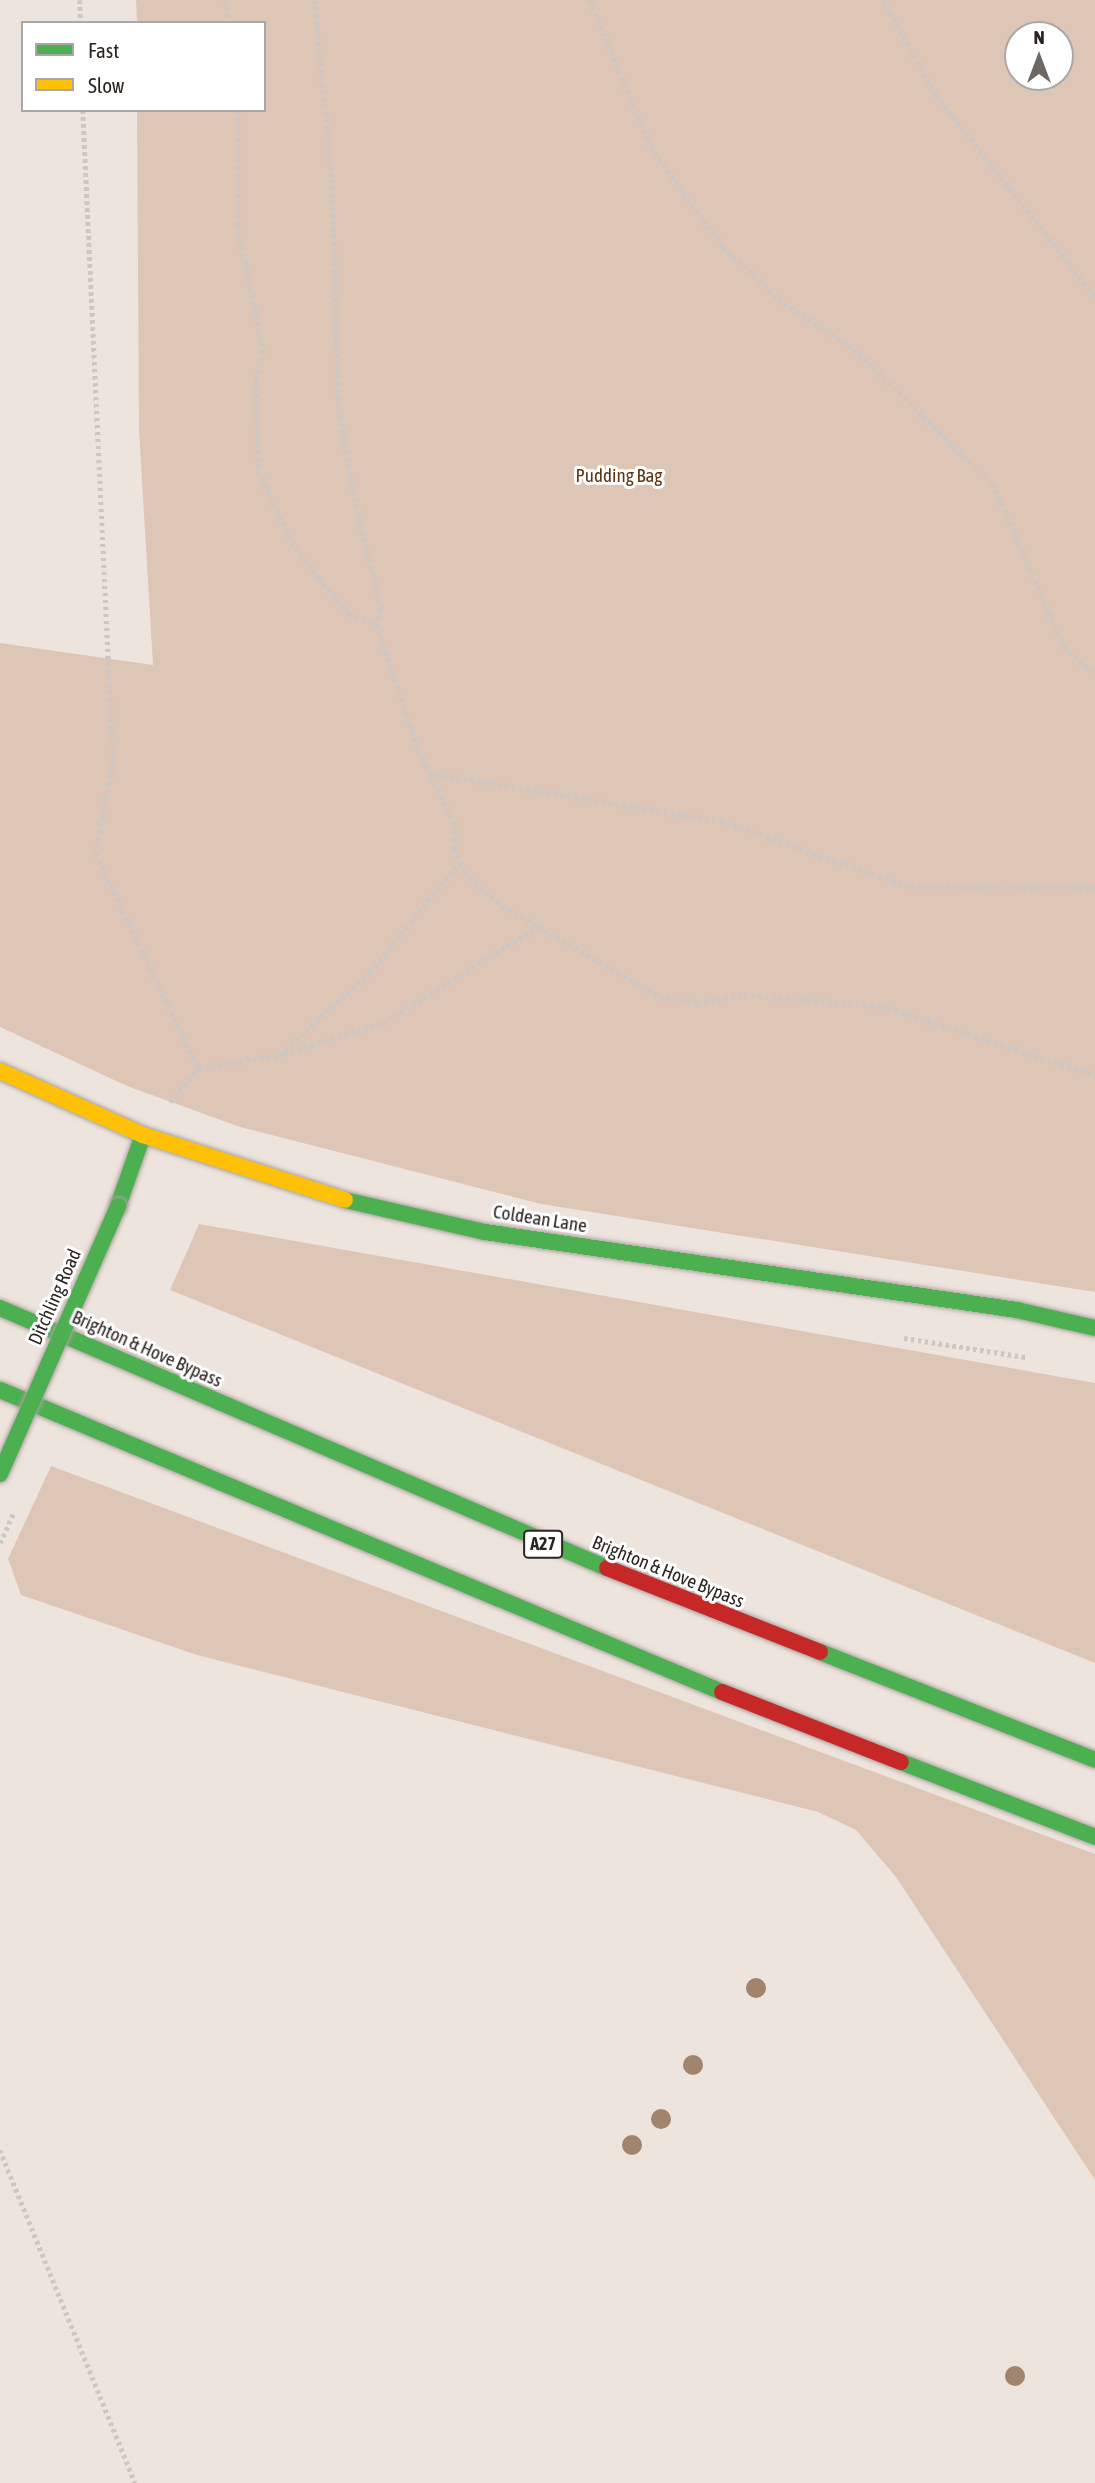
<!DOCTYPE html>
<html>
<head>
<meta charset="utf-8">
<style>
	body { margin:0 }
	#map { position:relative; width:1095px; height:2483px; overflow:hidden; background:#eee4de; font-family:"Asap Condensed",sans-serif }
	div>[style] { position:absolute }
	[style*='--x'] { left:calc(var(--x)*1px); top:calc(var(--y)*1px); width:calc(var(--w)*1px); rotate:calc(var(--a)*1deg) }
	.green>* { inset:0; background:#dec6b6 }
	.path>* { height:4.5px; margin-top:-2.25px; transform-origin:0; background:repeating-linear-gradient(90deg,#cac7c4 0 3.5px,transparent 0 7px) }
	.roads { filter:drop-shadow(0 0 2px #aaa39e) drop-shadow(0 0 2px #aaa39e) }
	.fast>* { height:16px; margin:-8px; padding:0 8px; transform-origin:8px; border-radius:8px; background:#4caf50 }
	.slow>* { height:16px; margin:-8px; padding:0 8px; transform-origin:8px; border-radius:8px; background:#ffc107 }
	.jam>* { height:16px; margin:-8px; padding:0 8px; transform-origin:8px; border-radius:8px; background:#c62828 }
	.bridges { filter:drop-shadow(0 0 2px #aaa39e) drop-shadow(0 0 2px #aaa39e) }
	.fast-bridge>* { height:16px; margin:-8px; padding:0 8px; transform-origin:8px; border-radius:8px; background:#4caf50 }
	.trees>* { width:20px; height:20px; margin:-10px; border-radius:50%; background:#a0846e }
	span { translate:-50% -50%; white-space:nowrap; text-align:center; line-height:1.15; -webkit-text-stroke:6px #fff; paint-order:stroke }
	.shield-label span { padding:2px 5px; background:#fff; border:2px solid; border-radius:5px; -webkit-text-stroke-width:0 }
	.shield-label { font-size:18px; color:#2b2420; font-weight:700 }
	.park-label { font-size:19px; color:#603513 }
	.street-label { font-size:19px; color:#2b2420 }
	.legend { position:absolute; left:21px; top:21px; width:245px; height:91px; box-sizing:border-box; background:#fff; border:2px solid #aaa7a6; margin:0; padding:9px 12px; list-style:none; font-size:21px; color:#2b2420 }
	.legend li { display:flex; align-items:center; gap:14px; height:35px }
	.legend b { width:35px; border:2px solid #aaa7a6 }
	.north { position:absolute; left:1004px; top:21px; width:70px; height:70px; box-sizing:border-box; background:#fff; border:2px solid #aaa7a6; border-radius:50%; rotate:0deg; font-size:19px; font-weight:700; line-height:28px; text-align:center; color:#2b2420 }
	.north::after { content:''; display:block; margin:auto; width:24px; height:32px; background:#6f6762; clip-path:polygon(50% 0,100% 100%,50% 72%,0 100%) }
</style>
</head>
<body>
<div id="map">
	<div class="green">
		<i style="clip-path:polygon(evenodd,136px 0,1095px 0,1095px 1292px,541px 1204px,240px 1127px,127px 1086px,0 1027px,0 643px,153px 665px,139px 430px,137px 110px,264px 110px,264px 23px,137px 23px,136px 0,1018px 35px,1060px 35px,1060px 77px,1018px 77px,1018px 35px)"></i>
		<i style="clip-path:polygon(199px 1224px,1095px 1383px,1095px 1663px,170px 1290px)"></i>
		<i style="clip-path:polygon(51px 1466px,1095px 1854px,1095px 2180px,896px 1877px,856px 1830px,818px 1812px,197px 1655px,21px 1595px,8px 1559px)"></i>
	</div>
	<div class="path">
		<i style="--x:80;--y:0;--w:23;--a:88"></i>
		<i style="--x:226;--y:0;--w:23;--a:83"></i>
		<i style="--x:315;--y:0;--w:180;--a:84.6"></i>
		<i style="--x:332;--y:179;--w:230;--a:88.3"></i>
		<i style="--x:339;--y:409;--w:69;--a:80.8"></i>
		<i style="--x:350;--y:477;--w:136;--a:76.8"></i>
		<i style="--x:381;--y:609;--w:16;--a:104"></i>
		<i style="--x:377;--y:625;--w:134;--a:71.7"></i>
		<i style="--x:419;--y:752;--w:80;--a:63.4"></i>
		<i style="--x:455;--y:824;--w:25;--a:92"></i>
		<i style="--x:454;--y:849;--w:26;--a:65"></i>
		<i style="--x:465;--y:873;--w:50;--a:41.7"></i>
		<i style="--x:502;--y:906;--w:182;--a:29.9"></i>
		<i style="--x:660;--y:997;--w:37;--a:9"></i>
		<i style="--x:697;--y:1003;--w:48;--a:-9.7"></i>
		<i style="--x:744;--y:995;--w:137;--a:4.6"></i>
		<i style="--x:881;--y:1006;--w:225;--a:17.9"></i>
		<i style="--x:590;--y:0;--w:159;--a:67.5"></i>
		<i style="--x:651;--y:147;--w:123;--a:54.2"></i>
		<i style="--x:723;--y:247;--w:76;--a:42.9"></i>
		<i style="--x:779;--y:299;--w:97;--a:34"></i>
		<i style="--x:859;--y:353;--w:187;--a:44.4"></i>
		<i style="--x:993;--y:484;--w:178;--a:66.5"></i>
		<i style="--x:1064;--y:647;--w:41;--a:41.1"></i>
		<i style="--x:883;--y:0;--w:109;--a:60.8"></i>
		<i style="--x:936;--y:95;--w:256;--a:51.7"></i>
		<i style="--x:83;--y:110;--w:652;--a:87.36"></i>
		<i style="--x:113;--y:761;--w:95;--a:100.4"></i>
		<i style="--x:96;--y:854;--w:237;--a:64.5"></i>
		<i style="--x:238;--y:110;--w:116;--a:90"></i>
		<i style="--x:238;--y:226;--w:126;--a:78.6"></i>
		<i style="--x:263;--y:350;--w:31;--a:103"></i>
		<i style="--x:256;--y:380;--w:92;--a:88.1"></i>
		<i style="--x:259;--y:472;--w:77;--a:64.8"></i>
		<i style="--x:292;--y:542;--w:45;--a:53.1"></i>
		<i style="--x:319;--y:578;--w:46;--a:49.4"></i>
		<i style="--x:349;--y:613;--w:30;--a:23"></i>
		<i style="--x:429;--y:773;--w:295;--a:9.4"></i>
		<i style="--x:720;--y:821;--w:202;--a:19.1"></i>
		<i style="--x:911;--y:887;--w:184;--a:0.3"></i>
		<i style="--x:284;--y:1054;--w:103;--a:-17.6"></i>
		<i style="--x:382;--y:1023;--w:187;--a:-31.6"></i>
		<i style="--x:170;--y:1102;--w:44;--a:-50.5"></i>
		<i style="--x:198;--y:1068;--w:83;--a:-9"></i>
		<i style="--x:280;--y:1055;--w:122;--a:-42.7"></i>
		<i style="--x:370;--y:972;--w:142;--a:-50.7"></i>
		<i style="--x:904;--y:1338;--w:123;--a:8.9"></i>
		<i style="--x:0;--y:1543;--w:35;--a:-66"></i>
		<i style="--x:0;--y:2150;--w:359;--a:67.9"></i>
	</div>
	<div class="roads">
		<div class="fast">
			<i style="--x:345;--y:1200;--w:144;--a:12.9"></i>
			<i style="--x:485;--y:1232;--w:538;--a:8.34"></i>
			<i style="--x:1017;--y:1310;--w:80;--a:13"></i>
			<i style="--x:118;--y:1206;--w:75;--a:-70.6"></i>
			<i style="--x:0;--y:1308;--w:660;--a:23.19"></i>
			<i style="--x:0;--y:1390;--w:783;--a:22.7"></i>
			<i style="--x:820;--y:1652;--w:295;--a:21.4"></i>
			<i style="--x:901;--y:1762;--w:208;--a:21.1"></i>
		</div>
		<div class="slow">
			<i style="--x:0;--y:1071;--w:157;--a:24.1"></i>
			<i style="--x:143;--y:1135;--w:212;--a:17.8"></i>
		</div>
		<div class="jam">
			<i style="--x:607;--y:1568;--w:229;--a:21.5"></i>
			<i style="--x:722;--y:1692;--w:192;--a:21.4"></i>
		</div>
	</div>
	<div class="bridges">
		<div class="fast-bridge">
			<i style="--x:0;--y:1474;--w:293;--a:-66.2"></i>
		</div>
	</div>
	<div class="trees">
		<i style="left:756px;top:1988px"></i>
		<i style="left:693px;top:2065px"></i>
		<i style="left:661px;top:2119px"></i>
		<i style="left:632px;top:2145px"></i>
		<i style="left:1015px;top:2376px"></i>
	</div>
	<div class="shield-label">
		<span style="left:543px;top:1544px">A27</span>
	</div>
	<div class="park-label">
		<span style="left:619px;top:476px">Pudding Bag</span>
	</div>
	<div class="street-label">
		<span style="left:540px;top:1219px;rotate:9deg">Coldean Lane</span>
		<span style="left:55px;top:1297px;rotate:-66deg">Ditchling Road</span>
		<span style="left:147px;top:1349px;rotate:24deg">Brighton &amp; Hove Bypass</span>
		<span style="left:668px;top:1572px;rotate:22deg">Brighton &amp; Hove Bypass</span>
	</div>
	<ul class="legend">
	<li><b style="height:9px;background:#4caf50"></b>Fast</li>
	<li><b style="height:9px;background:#ffc107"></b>Slow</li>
	</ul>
	<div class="north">N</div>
</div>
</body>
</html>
